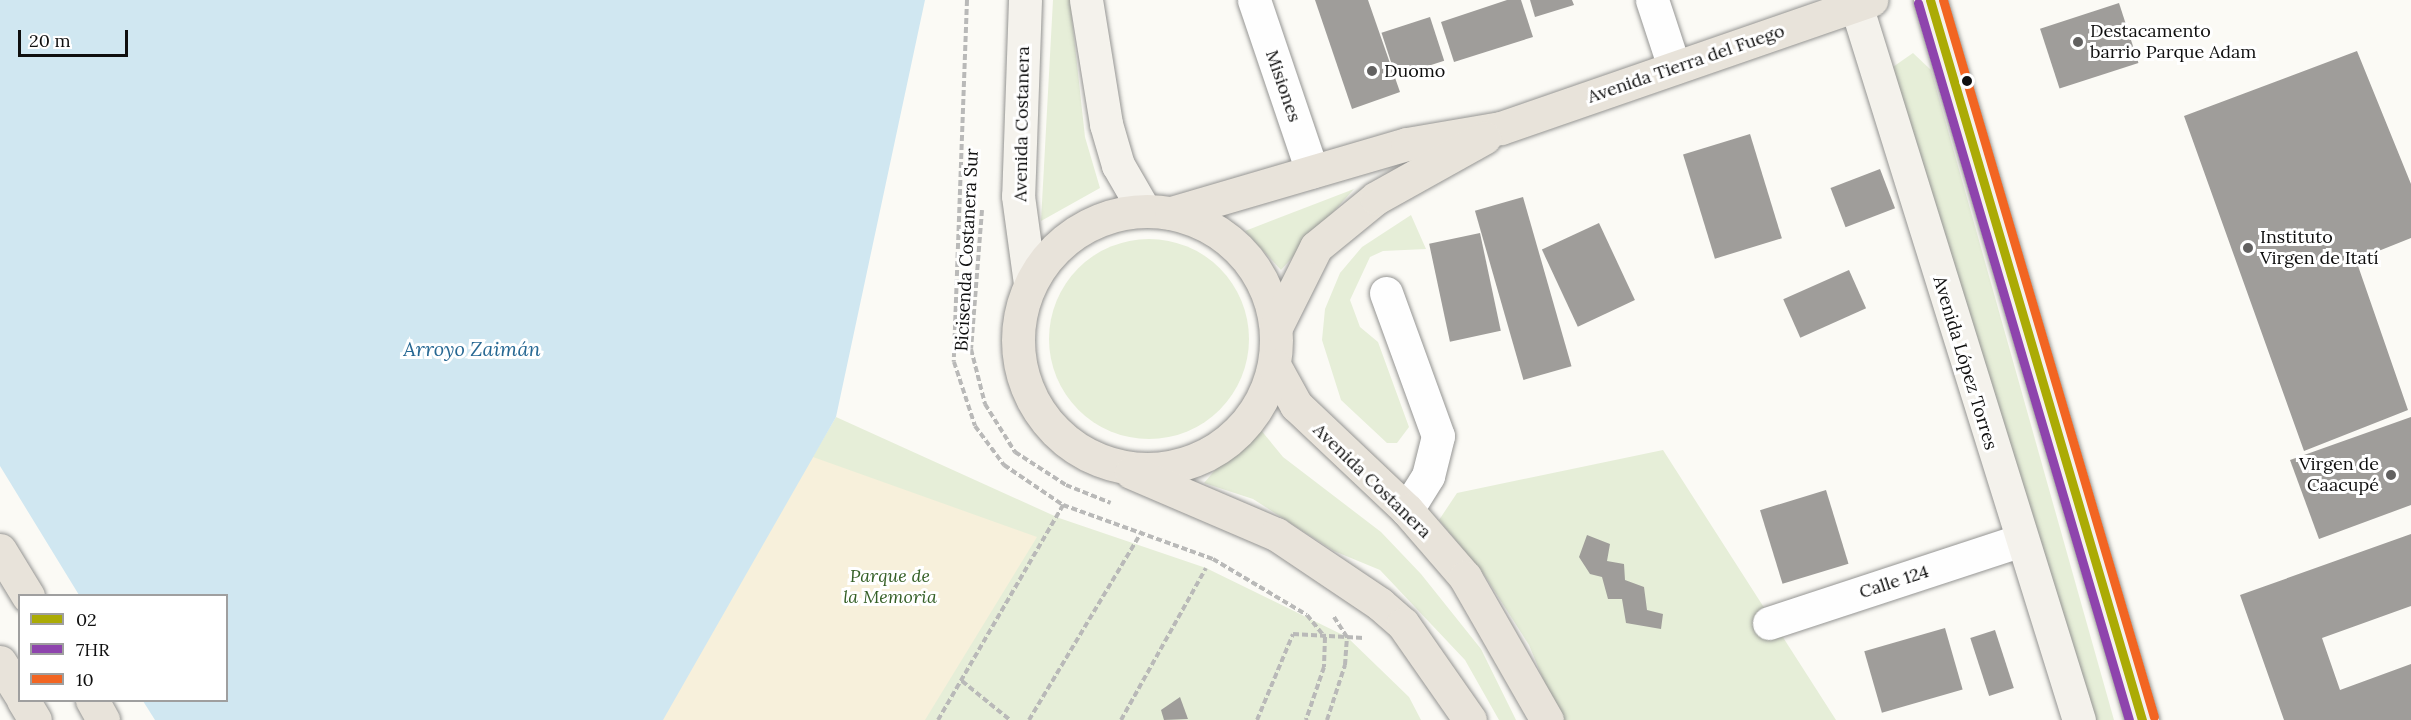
<!DOCTYPE html>
<html>
<head>
<meta charset="utf-8">
<style>
	body { margin:0 }
	#map { position:relative; width:2411px; height:720px; overflow:hidden; background:#fbfaf5; font-family:Lora,serif }
	div>[style] { position:absolute }
	[style*='--x'] { left:calc(var(--x)*1px); top:calc(var(--y)*1px); width:calc(var(--w)*1px); rotate:calc(var(--a)*1deg) }
	.green>* { inset:0; background:#e6eed8 }
	.round { border-radius:50% }
	.sand>* { inset:0; background:#f7f0db }
	.water>* { inset:0; background:#d0e7f1 }
	.pier>* { inset:0; background:#fbfaf5 }
	.building>* { inset:0; background:#9f9d9a; transform-origin:0 0 }
	.path>* { height:4px; margin-top:-2px; transform-origin:0; background:repeating-linear-gradient(90deg,#b9b9b8 0 6px,transparent 0 9px) }
	.roads { filter:drop-shadow(0 0 2px #959593) drop-shadow(0 0 2px #959593) }
	.minor>* { height:33px; margin:-16.5px; padding:0 16.5px; transform-origin:16.5px; border-radius:16.5px; background:#fefefe }
	.secondary>* { height:33px; margin:-16.5px; padding:0 16.5px; transform-origin:16.5px; border-radius:16.5px; background:#f4f2ec }
	.trunk>* { height:33px; margin:-16.5px; padding:0 16.5px; transform-origin:16.5px; border-radius:16.5px; background:#e8e3da }
	.trunk>.ring { margin:-16.5px; padding:0; box-sizing:content-box; background:none; border:33px solid #e8e3da; border-radius:50% }
	.bus-1>* { height:9px; margin:-4.5px; padding:0 4.5px; transform-origin:4.5px; border-radius:4.5px; background:#abab05 }
	.bus-2>* { height:9px; margin:-4.5px; padding:0 4.5px; transform-origin:4.5px; border-radius:4.5px; background:#8e44ad }
	.bus-3>* { height:9px; margin:-4.5px; padding:0 4.5px; transform-origin:4.5px; border-radius:4.5px; background:#f26522 }
	.dots>* { width:16px; height:16px; translate:-50% -50%; box-sizing:border-box; border:3px solid #fff; border-radius:50% }
	span { translate:-50% -50%; white-space:nowrap; text-align:center; line-height:1.15; -webkit-text-stroke:6px #fff; paint-order:stroke }
	.poi-label { font-size:18px; color:#0f0f0f }
	.left { translate:0 -50%; text-align:left }
	.right { translate:-100% -50%; text-align:right }
	.street-label { font-size:18px; color:#0f0f0f }
	.park-label { font-size:18px; color:#356027; font-style:italic }
	.water-label { font-size:20px; color:#276893; font-style:italic }
	.legend { position:absolute; left:18px; top:594px; width:210px; height:108px; box-sizing:border-box; background:#fff; border:2px solid #9f9f9f; margin:0; padding:8px 10px; list-style:none; font-size:18px; color:#0f0f0f }
	.legend li { display:flex; align-items:center; gap:12px; height:30px }
	.legend b { width:30px; border:2px solid #9f9f9f }
	.scale { position:absolute; left:18px; top:30px; width:110px; height:27px; box-sizing:border-box; border:3px solid #0f0f0f; border-top:0; padding-left:8px; font-size:18px; line-height:21px; white-space:nowrap; color:#0f0f0f; -webkit-text-stroke:4px #fff; paint-order:stroke }
</style>
</head>
<body>
<div id="map">
	<div class="green">
		<i style="clip-path:polygon(1053px 0,1070px 0,1085px 137px,1100px 188px,1041px 221px)"></i>
		<i style="clip-path:polygon(1913px 53px,1931px 70px,2114px 720px,2096px 720px,1890px 69px)"></i>
		<i style="clip-path:polygon(1354px 189px,1281px 270px,1245px 231px)"></i>
		<i style="clip-path:polygon(1411px 215px,1426px 249px,1383px 251px,1370px 257px,1350px 300px,1360px 327px,1378px 342px,1409px 427px,1397px 443px,1387px 443px,1341px 400px,1322px 340px,1325px 309px,1340px 273px,1362px 247px)"></i>
		<i class="round" style="left:1049px;top:239px;width:200px;height:200px"></i>
		<i style="clip-path:polygon(836px 417px,1059px 518px,1206px 568px,1347px 637px,1409px 697px,1421px 720px,657px 720px)"></i>
		<i style="clip-path:polygon(1250px 429px,1260px 429px,1283px 457px,1381px 532px,1421px 574px,1481px 649px,1516px 720px,1499px 720px,1465px 660px,1380px 570px,1334px 551px,1253px 499px,1204px 483px)"></i>
		<i style="clip-path:polygon(1663px 450px,1836px 720px,1560px 720px,1529px 645px,1483px 573px,1439px 520px,1457px 493px)"></i>
	</div>
	<div class="sand">
		<i style="clip-path:polygon(813px 457px,1037px 537px,925px 720px,657px 720px)"></i>
	</div>
	<div class="water">
		<i style="clip-path:polygon(evenodd,0 0,925px 0,836px 417px,663px 720px,0 720px,0 0,20px 596px,226px 596px,226px 700px,20px 700px,20px 596px)"></i>
	</div>
	<div class="pier">
		<i style="clip-path:polygon(0 466px,79px 595px,20px 596px,20px 700px,143px 701px,155px 720px,0 720px)"></i>
	</div>
	<div class="building">
		<i style="clip-path:polygon(1315px 0,1368px 0,1400px 92px,1352px 109px)"></i>
		<i style="clip-path:polygon(1507px 0,1521px 0,1533px 37px,1454px 62px,1441px 22px)"></i>
		<i style="clip-path:polygon(1530px 0,1572px 0,1574px 5px,1535px 17px)"></i>
		<i style="left:2119px;top:3px;width:63px;height:83px;rotate:72deg"></i>
		<i style="left:1430px;top:17px;width:46px;height:51px;rotate:72deg"></i>
		<i style="clip-path:polygon(2357px 51px,2411px 184px,2411px 238px,2356px 260px,2408px 410px,2304px 451px,2184px 116px)"></i>
		<i style="left:1750px;top:134px;width:109px;height:70px;rotate:73deg"></i>
		<i style="left:1880px;top:169px;width:42px;height:53px;rotate:69deg"></i>
		<i style="left:1523px;top:197px;width:176px;height:50px;rotate:74deg"></i>
		<i style="left:1599px;top:223px;width:85px;height:63px;rotate:65deg"></i>
		<i style="left:1480px;top:233px;width:100px;height:52px;rotate:78deg"></i>
		<i style="left:1849px;top:270px;width:42px;height:72px;rotate:66deg"></i>
		<i style="clip-path:polygon(2411px 417px,2411px 505px,2319px 539px,2290px 460px)"></i>
		<i style="left:1826px;top:490px;width:77px;height:69px;rotate:73deg"></i>
		<i style="clip-path:polygon(2411px 534px,2411px 606px,2322px 638px,2340px 690px,2411px 664px,2411px 720px,2284px 720px,2240px 595px)"></i>
		<i style="clip-path:polygon(1587px 535px,1610px 544px,1607px 561px,1624px 564px,1625px 580px,1644px 587px,1647px 610px,1663px 614px,1661px 629px,1626px 623px,1622px 599px,1608px 599px,1602px 577px,1590px 574px,1579px 557px)"></i>
		<i style="left:1945px;top:628px;width:64px;height:84px;rotate:74deg"></i>
		<i style="left:1995px;top:630px;width:61px;height:26px;rotate:72deg"></i>
		<i style="clip-path:polygon(1180px 697px,1188px 719px,1164px 720px,1161px 710px)"></i>
	</div>
	<div class="path">
		<i style="--x:967;--y:0;--w:362;--a:92.1"></i>
		<i style="--x:954;--y:362;--w:67;--a:71.8"></i>
		<i style="--x:975;--y:426;--w:49;--a:53.4"></i>
		<i style="--x:1004;--y:465;--w:71;--a:34.1"></i>
		<i style="--x:1063;--y:505;--w:159;--a:19.8"></i>
		<i style="--x:1213;--y:559;--w:109;--a:30.8"></i>
		<i style="--x:1307;--y:615;--w:28;--a:51"></i>
		<i style="--x:1325;--y:637;--w:30;--a:92"></i>
		<i style="--x:1324;--y:667;--w:56;--a:108.8"></i>
		<i style="--x:982;--y:210;--w:139;--a:94.5"></i>
		<i style="--x:971;--y:349;--w:57;--a:75.7"></i>
		<i style="--x:985;--y:404;--w:57;--a:58"></i>
		<i style="--x:1015;--y:452;--w:61;--a:32.9"></i>
		<i style="--x:1066;--y:485;--w:48;--a:21.8"></i>
		<i style="--x:962;--y:681;--w:62;--a:39.1"></i>
		<i style="--x:938;--y:720;--w:249;--a:-59.8"></i>
		<i style="--x:1029;--y:720;--w:220;--a:-59.1"></i>
		<i style="--x:1121;--y:720;--w:174;--a:-60.8"></i>
		<i style="--x:1257;--y:720;--w:93;--a:-67.3"></i>
		<i style="--x:1293;--y:634;--w:71;--a:3.2"></i>
		<i style="--x:1327;--y:720;--w:58;--a:-71.9"></i>
		<i style="--x:1345;--y:665;--w:28;--a:-86"></i>
		<i style="--x:1347;--y:637;--w:24;--a:-123"></i>
	</div>
	<div class="roads">
		<div class="minor">
			<i style="--x:1254;--y:0;--w:181;--a:71.3"></i>
			<i style="--x:1652;--y:0;--w:71;--a:71.8"></i>
			<i style="--x:1386;--y:293;--w:152;--a:70"></i>
			<i style="--x:1438;--y:436;--w:41;--a:104"></i>
			<i style="--x:1428;--y:476;--w:40;--a:122"></i>
			<i style="--x:1769;--y:623;--w:263;--a:-18.2"></i>
		</div>
		<div class="secondary">
			<i style="--x:1025;--y:0;--w:196;--a:92"></i>
			<i style="--x:1018;--y:196;--w:89;--a:82.2"></i>
			<i style="--x:1086;--y:0;--w:126;--a:80.8"></i>
			<i style="--x:1106;--y:124;--w:43;--a:73.7"></i>
			<i style="--x:1118;--y:165;--w:52;--a:60"></i>
			<i style="--x:1930;--y:0;--w:751;--a:73.59"></i>
			<i style="--x:1856;--y:5;--w:749;--a:72.68"></i>
		</div>
		<div class="trunk">
			<i class="ring" style="left:1018px;top:211px;width:225px;height:225px"></i>
			<i style="--x:1171;--y:213;--w:246;--a:-16.3"></i>
			<i style="--x:1407;--y:144;--w:95;--a:-9.7"></i>
			<i style="--x:1501;--y:128;--w:392;--a:-19.1"></i>
			<i style="--x:1277;--y:325;--w:87;--a:-63.4"></i>
			<i style="--x:1316;--y:247;--w:77;--a:-39.2"></i>
			<i style="--x:1376;--y:198;--w:124;--a:-29.1"></i>
			<i style="--x:1274;--y:365;--w:46;--a:61.2"></i>
			<i style="--x:1296;--y:405;--w:153;--a:43.4"></i>
			<i style="--x:1407;--y:510;--w:89;--a:49.1"></i>
			<i style="--x:1465;--y:577;--w:165;--a:60.2"></i>
			<i style="--x:1131;--y:472;--w:158;--a:23.2"></i>
			<i style="--x:1276;--y:534;--w:125;--a:33.9"></i>
			<i style="--x:1380;--y:604;--w:30;--a:41"></i>
			<i style="--x:1403;--y:624;--w:117;--a:55.1"></i>
			<i style="--x:0;--y:550;--w:54;--a:58.7"></i>
			<i style="--x:0;--y:662;--w:38;--a:58"></i>
			<i style="--x:23;--y:700;--w:23;--a:59"></i>
			<i style="--x:92;--y:700;--w:23;--a:61"></i>
		</div>
	</div>
	<div class="bus-1">
		<i style="--x:1930;--y:0;--w:751;--a:73.59"></i>
	</div>
	<div class="bus-2">
		<i style="--x:1918;--y:3;--w:747;--a:73.6"></i>
	</div>
	<div class="bus-3">
		<i style="--x:1943;--y:0;--w:747;--a:73.6"></i>
	</div>
	<div class="dots">
		<i style="left:2078px;top:42px;background:#626160"></i>
		<i style="left:1372px;top:71px;background:#626160"></i>
		<i style="left:1967px;top:81px;background:#0f0f0f"></i>
		<i style="left:2248px;top:248px;background:#626160"></i>
		<i style="left:2391px;top:475px;background:#626160"></i>
	</div>
	<div class="poi-label">
		<span class="left" style="left:2090px;top:42px">Destacamento<br>barrio Parque Adam</span>
		<span class="left" style="left:1384px;top:71px">Duomo</span>
		<span class="left" style="left:2260px;top:248px">Instituto<br>Virgen de Itatí</span>
		<span class="right" style="left:2379px;top:475px">Virgen de<br>Caacupé</span>
	</div>
	<div class="street-label">
		<span style="left:1686px;top:64px;rotate:-19deg">Avenida Tierra del Fuego</span>
		<span style="left:1283px;top:86px;rotate:71deg">Misiones</span>
		<span style="left:1022px;top:124px;rotate:-89deg">Avenida Costanera</span>
		<span style="left:967px;top:250px;rotate:-87deg">Bicisenda Costanera Sur</span>
		<span style="left:1965px;top:363px;rotate:73deg">Avenida López Torres</span>
		<span style="left:1372px;top:481px;rotate:44deg">Avenida Costanera</span>
		<span style="left:1894px;top:582px;rotate:-18deg">Calle 124</span>
	</div>
	<div class="park-label">
		<span style="left:890px;top:587px">Parque de<br>la Memoria</span>
	</div>
	<div class="water-label">
		<span style="left:472px;top:348px">Arroyo Zaimán</span>
	</div>
	<ul class="legend">
	<li><b style="height:8px;background:#abab05"></b>02</li>
	<li><b style="height:8px;background:#8e44ad"></b>7HR</li>
	<li><b style="height:8px;background:#f26522"></b>10</li>
	</ul>
	<div class="scale">20 m</div>
</div>
</body>
</html>
